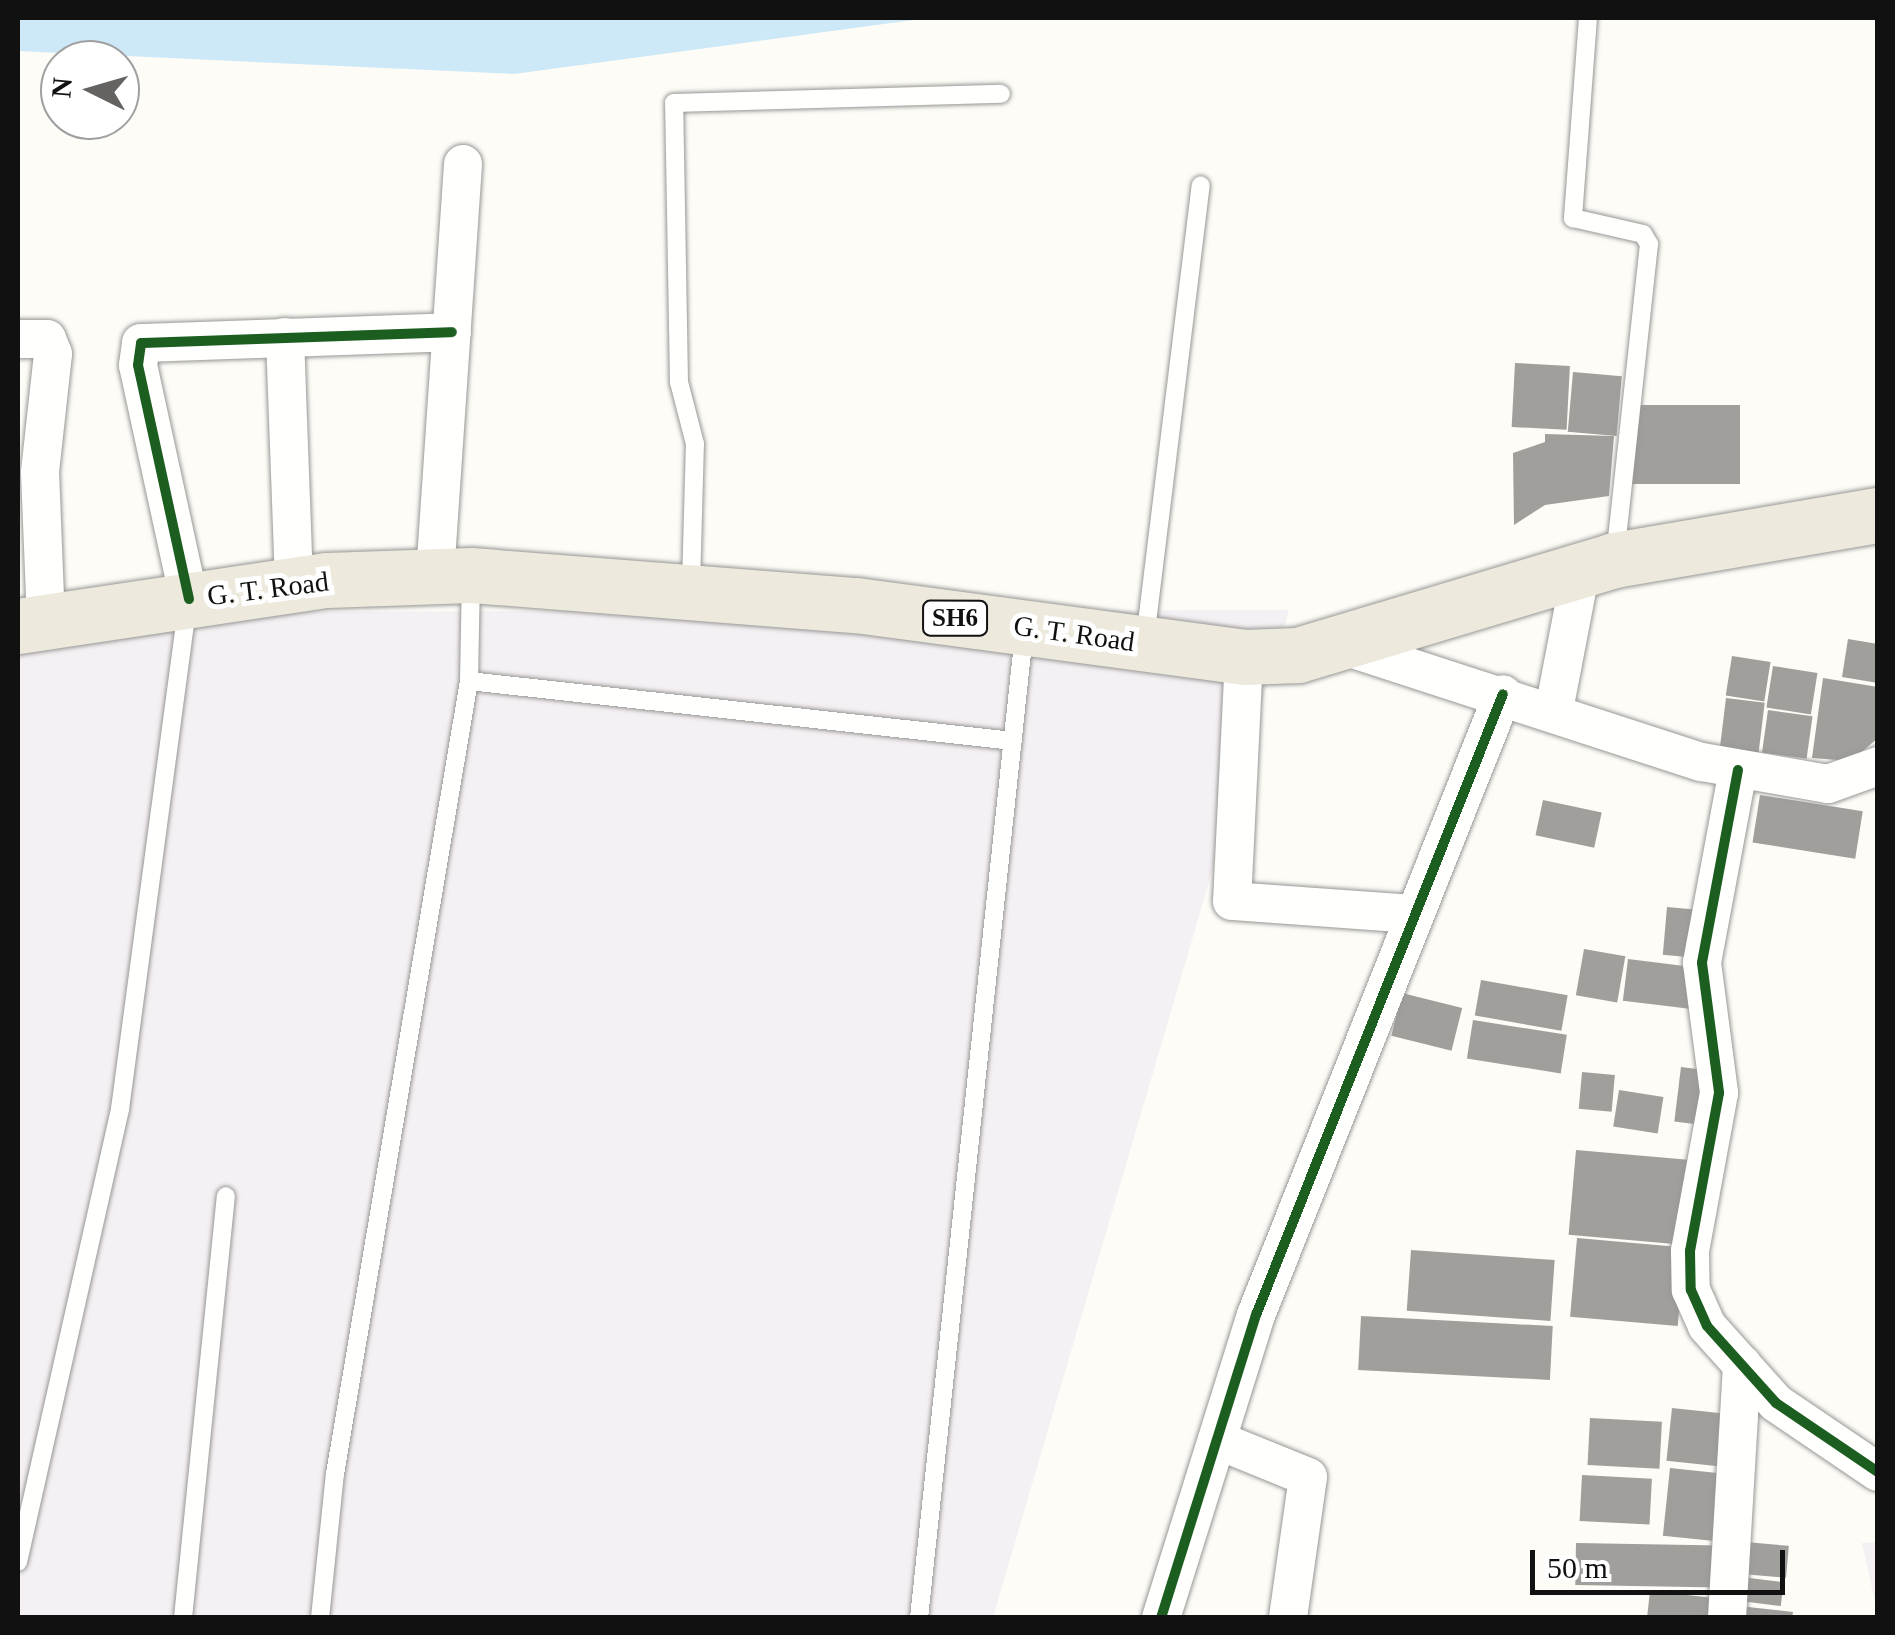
<!DOCTYPE html>
<html>
<head>
<meta charset="utf-8">
<style>
	body { margin:0 }
	#map { position:relative; width:1895px; height:1635px; overflow:hidden; background:#fdfcf7; font-family:Georgia,serif }
	div>[style] { position:absolute }
	[style*='--x'] { left:calc(var(--x)*1px); top:calc(var(--y)*1px); width:calc(var(--w)*1px); rotate:calc(var(--a)*1deg) }
	.industrial>* { inset:0; background:#f5f0f3 }
	.water>* { inset:0; background:#cde8f7 }
	.building>* { inset:0; background:#a19f9c; transform-origin:0 0 }
	.roads { filter:drop-shadow(0 0 2px #979795) drop-shadow(0 0 2px #979795) }
	.service>* { height:18px; margin:-9px; padding:0 9px; transform-origin:9px; border-radius:9px; background:#fffffe }
	.minor>* { height:38px; margin:-19px; padding:0 19px; transform-origin:19px; border-radius:19px; background:#fffffe }
	.primary>* { height:55px; margin:-27.5px; padding:0 27.5px; transform-origin:27.5px; border-radius:27.5px; background:#ede9dc }
	.cycleway>* { height:10px; margin:-5px; padding:0 5px; transform-origin:5px; border-radius:5px; background:#1b5e20 }
	span { translate:-50% -50%; white-space:nowrap; text-align:center; line-height:1.15; -webkit-text-stroke:10px #fff; paint-order:stroke }
	.shield-label span { padding:2px 8px; background:#fff; border:2px solid; border-radius:8px; -webkit-text-stroke-width:0 }
	.shield-label { font-size:25px; color:#111; font-weight:700 }
	.street-label { font-size:28px; color:#111 }
	.frame { position:absolute; inset:0; border:20px solid #111; pointer-events:none }
	.north { position:absolute; left:40px; top:40px; width:100px; height:100px; box-sizing:border-box; background:#fff; border:2px solid #a0a0a0; border-radius:50%; rotate:275deg; font-size:28px; font-weight:700; line-height:40px; text-align:center; color:#111 }
	.north::after { content:''; display:block; margin:auto; width:35px; height:45px; background:#646362; clip-path:polygon(50% 0,100% 100%,50% 72%,0 100%) }
	.scale { position:absolute; left:1530px; top:1550px; width:255px; height:45px; box-sizing:border-box; border:5px solid #111; border-top:0; padding-left:12px; font-size:30px; line-height:35px; white-space:nowrap; color:#111; -webkit-text-stroke:8px #fff; paint-order:stroke }
</style>
</head>
<body>
<div id="map">
	<div class="industrial">
		<i style="clip-path:polygon(1289px 610px,993px 1617px,18px 1617px,18px 612px)"></i>
		<i style="clip-path:polygon(1877px 1542px,1878px 1542px,1877px 1611px,1862px 1543px)"></i>
	</div>
	<div class="water">
		<i style="clip-path:polygon(18px 18px,928px 18px,514px 74px,18px 51px)"></i>
	</div>
	<div class="building">
		<i style="left:1515px;top:363px;width:55px;height:64px;rotate:3deg"></i>
		<i style="left:1573px;top:372px;width:49px;height:60px;rotate:5deg"></i>
		<i style="left:1740px;top:405px;width:79px;height:108px;rotate:90deg"></i>
		<i style="clip-path:polygon(1545px 434px,1614px 436px,1609px 496px,1545px 505px,1514px 525px,1513px 453px,1545px 442px)"></i>
		<i style="clip-path:polygon(1848px 639px,1878px 644px,1878px 683px,1842px 677px)"></i>
		<i style="left:1732px;top:656px;width:39px;height:40px;rotate:9deg"></i>
		<i style="left:1773px;top:666px;width:45px;height:42px;rotate:9deg"></i>
		<i style="clip-path:polygon(1823px 678px,1878px 687px,1878px 738px,1851px 761px,1812px 758px)"></i>
		<i style="left:1726px;top:698px;width:39px;height:51px;rotate:7deg"></i>
		<i style="left:1768px;top:710px;width:45px;height:43px;rotate:8deg"></i>
		<i style="left:1760px;top:795px;width:104px;height:48px;rotate:9deg"></i>
		<i style="left:1543px;top:800px;width:60px;height:36px;rotate:12deg"></i>
		<i style="left:1667px;top:907px;width:33px;height:48px;rotate:5deg"></i>
		<i style="left:1584px;top:949px;width:42px;height:47px;rotate:10deg"></i>
		<i style="left:1628px;top:959px;width:69px;height:42px;rotate:7deg"></i>
		<i style="left:1481px;top:980px;width:88px;height:36px;rotate:10deg"></i>
		<i style="left:1402px;top:993px;width:62px;height:44px;rotate:14deg"></i>
		<i style="left:1473px;top:1020px;width:95px;height:39px;rotate:9deg"></i>
		<i style="left:1681px;top:1067px;width:26px;height:55px;rotate:7deg"></i>
		<i style="left:1582px;top:1072px;width:33px;height:37px;rotate:5deg"></i>
		<i style="left:1619px;top:1090px;width:45px;height:37px;rotate:9deg"></i>
		<i style="left:1576px;top:1150px;width:121px;height:85px;rotate:5deg"></i>
		<i style="left:1577px;top:1238px;width:108px;height:79px;rotate:5deg"></i>
		<i style="left:1411px;top:1250px;width:144px;height:61px;rotate:4deg"></i>
		<i style="left:1361px;top:1316px;width:192px;height:54px;rotate:3deg"></i>
		<i style="left:1672px;top:1408px;width:64px;height:53px;rotate:6deg"></i>
		<i style="left:1590px;top:1418px;width:72px;height:47px;rotate:3deg"></i>
		<i style="left:1670px;top:1468px;width:64px;height:68px;rotate:6deg"></i>
		<i style="left:1582px;top:1475px;width:70px;height:46px;rotate:3deg"></i>
		<i style="left:1745px;top:1542px;width:44px;height:32px;rotate:5deg"></i>
		<i style="left:1576px;top:1543px;width:144px;height:42px;rotate:1deg"></i>
		<i style="left:1741px;top:1577px;width:43px;height:24px;rotate:7deg"></i>
		<i style="clip-path:polygon(1650px 1591px,1724px 1599px,1722px 1618px,1647px 1618px)"></i>
		<i style="clip-path:polygon(1739px 1606px,1793px 1612px,1792px 1618px,1738px 1618px)"></i>
	</div>
	<div class="roads">
		<div class="service">
			<i style="--x:1588;--y:18;--w:201;--a:94.3"></i>
			<i style="--x:1573;--y:218;--w:72;--a:12.9"></i>
			<i style="--x:1643;--y:234;--w:12;--a:59"></i>
			<i style="--x:1649;--y:244;--w:313;--a:96.2"></i>
			<i style="--x:691;--y:585;--w:141;--a:-88.4"></i>
			<i style="--x:695;--y:444;--w:64;--a:-104.5"></i>
			<i style="--x:679;--y:382;--w:279;--a:-91"></i>
			<i style="--x:674;--y:103;--w:327;--a:-1.6"></i>
			<i style="--x:1145;--y:639;--w:457;--a:-83"></i>
			<i style="--x:469;--y:681;--w:547;--a:6.29"></i>
			<i style="--x:18;--y:1562;--w:464;--a:-77.3"></i>
			<i style="--x:120;--y:1109;--w:504;--a:-82.37"></i>
			<i style="--x:183;--y:1618;--w:424;--a:-84.2"></i>
			<i style="--x:320;--y:1618;--w:145;--a:-84.1"></i>
			<i style="--x:335;--y:1474;--w:804;--a:-80.41"></i>
			<i style="--x:469;--y:681;--w:101;--a:-88.9"></i>
			<i style="--x:919;--y:1618;--w:990;--a:-83.91"></i>
		</div>
		<div class="minor">
			<i style="--x:285;--y:337;--w:247;--a:87.9"></i>
			<i style="--x:18;--y:339;--w:29;--a:0"></i>
			<i style="--x:47;--y:339;--w:16;--a:68"></i>
			<i style="--x:53;--y:354;--w:119;--a:96.3"></i>
			<i style="--x:40;--y:472;--w:149;--a:87.7"></i>
			<i style="--x:435;--y:575;--w:412;--a:-86.1"></i>
			<i style="--x:189;--y:599;--w:239;--a:-102.3"></i>
			<i style="--x:138;--y:365;--w:22;--a:-82"></i>
			<i style="--x:141;--y:343;--w:311;--a:-2"></i>
			<i style="--x:1344;--y:646;--w:376;--a:18"></i>
			<i style="--x:1702;--y:762;--w:128;--a:9.9"></i>
			<i style="--x:1828;--y:784;--w:53;--a:-19.8"></i>
			<i style="--x:1244;--y:657;--w:244;--a:92.8"></i>
			<i style="--x:1232;--y:901;--w:180;--a:4.1"></i>
			<i style="--x:1554;--y:710;--w:143;--a:-79.1"></i>
			<i style="--x:1738;--y:770;--w:196;--a:100.6"></i>
			<i style="--x:1702;--y:963;--w:131;--a:82.5"></i>
			<i style="--x:1719;--y:1093;--w:161;--a:100.4"></i>
			<i style="--x:1690;--y:1251;--w:39;--a:89"></i>
			<i style="--x:1691;--y:1290;--w:39;--a:66"></i>
			<i style="--x:1707;--y:1326;--w:103;--a:48.1"></i>
			<i style="--x:1776;--y:1403;--w:123;--a:34.1"></i>
			<i style="--x:1217;--y:1440;--w:98;--a:22.1"></i>
			<i style="--x:1308;--y:1477;--w:142;--a:98.1"></i>
			<i style="--x:1161;--y:1618;--w:318;--a:-72.6"></i>
			<i style="--x:1256;--y:1315;--w:668;--a:-68.31"></i>
			<i style="--x:1727;--y:1618;--w:254;--a:-86.6"></i>
		</div>
		<div class="primary">
			<i style="--x:18;--y:626;--w:312;--a:-8.5"></i>
			<i style="--x:327;--y:580;--w:144;--a:-2"></i>
			<i style="--x:471;--y:575;--w:386;--a:4.5"></i>
			<i style="--x:856;--y:605;--w:391;--a:7.6"></i>
			<i style="--x:1244;--y:657;--w:54;--a:-2.1"></i>
			<i style="--x:1298;--y:655;--w:330;--a:-16.7"></i>
			<i style="--x:1614;--y:560;--w:268;--a:-9.7"></i>
		</div>
	</div>
	<div class="cycleway">
		<i style="--x:189;--y:599;--w:239;--a:-102.3"></i>
		<i style="--x:138;--y:365;--w:22;--a:-82"></i>
		<i style="--x:141;--y:343;--w:311;--a:-2"></i>
		<i style="--x:1738;--y:770;--w:196;--a:100.6"></i>
		<i style="--x:1702;--y:963;--w:131;--a:82.5"></i>
		<i style="--x:1719;--y:1093;--w:161;--a:100.4"></i>
		<i style="--x:1690;--y:1251;--w:39;--a:89"></i>
		<i style="--x:1691;--y:1290;--w:39;--a:66"></i>
		<i style="--x:1707;--y:1326;--w:103;--a:48.1"></i>
		<i style="--x:1776;--y:1403;--w:123;--a:34.1"></i>
		<i style="--x:1161;--y:1618;--w:318;--a:-72.6"></i>
		<i style="--x:1256;--y:1315;--w:668;--a:-68.31"></i>
	</div>
	<div class="shield-label">
		<span style="left:955px;top:618px">SH6</span>
	</div>
	<div class="street-label">
		<span style="left:268px;top:589px;rotate:-7deg">G. T. Road</span>
		<span style="left:1074px;top:634px;rotate:8deg">G. T. Road</span>
	</div>
	<div class="frame"></div>
	<div class="north">N</div>
	<div class="scale">50 m</div>
</div>
</body>
</html>
